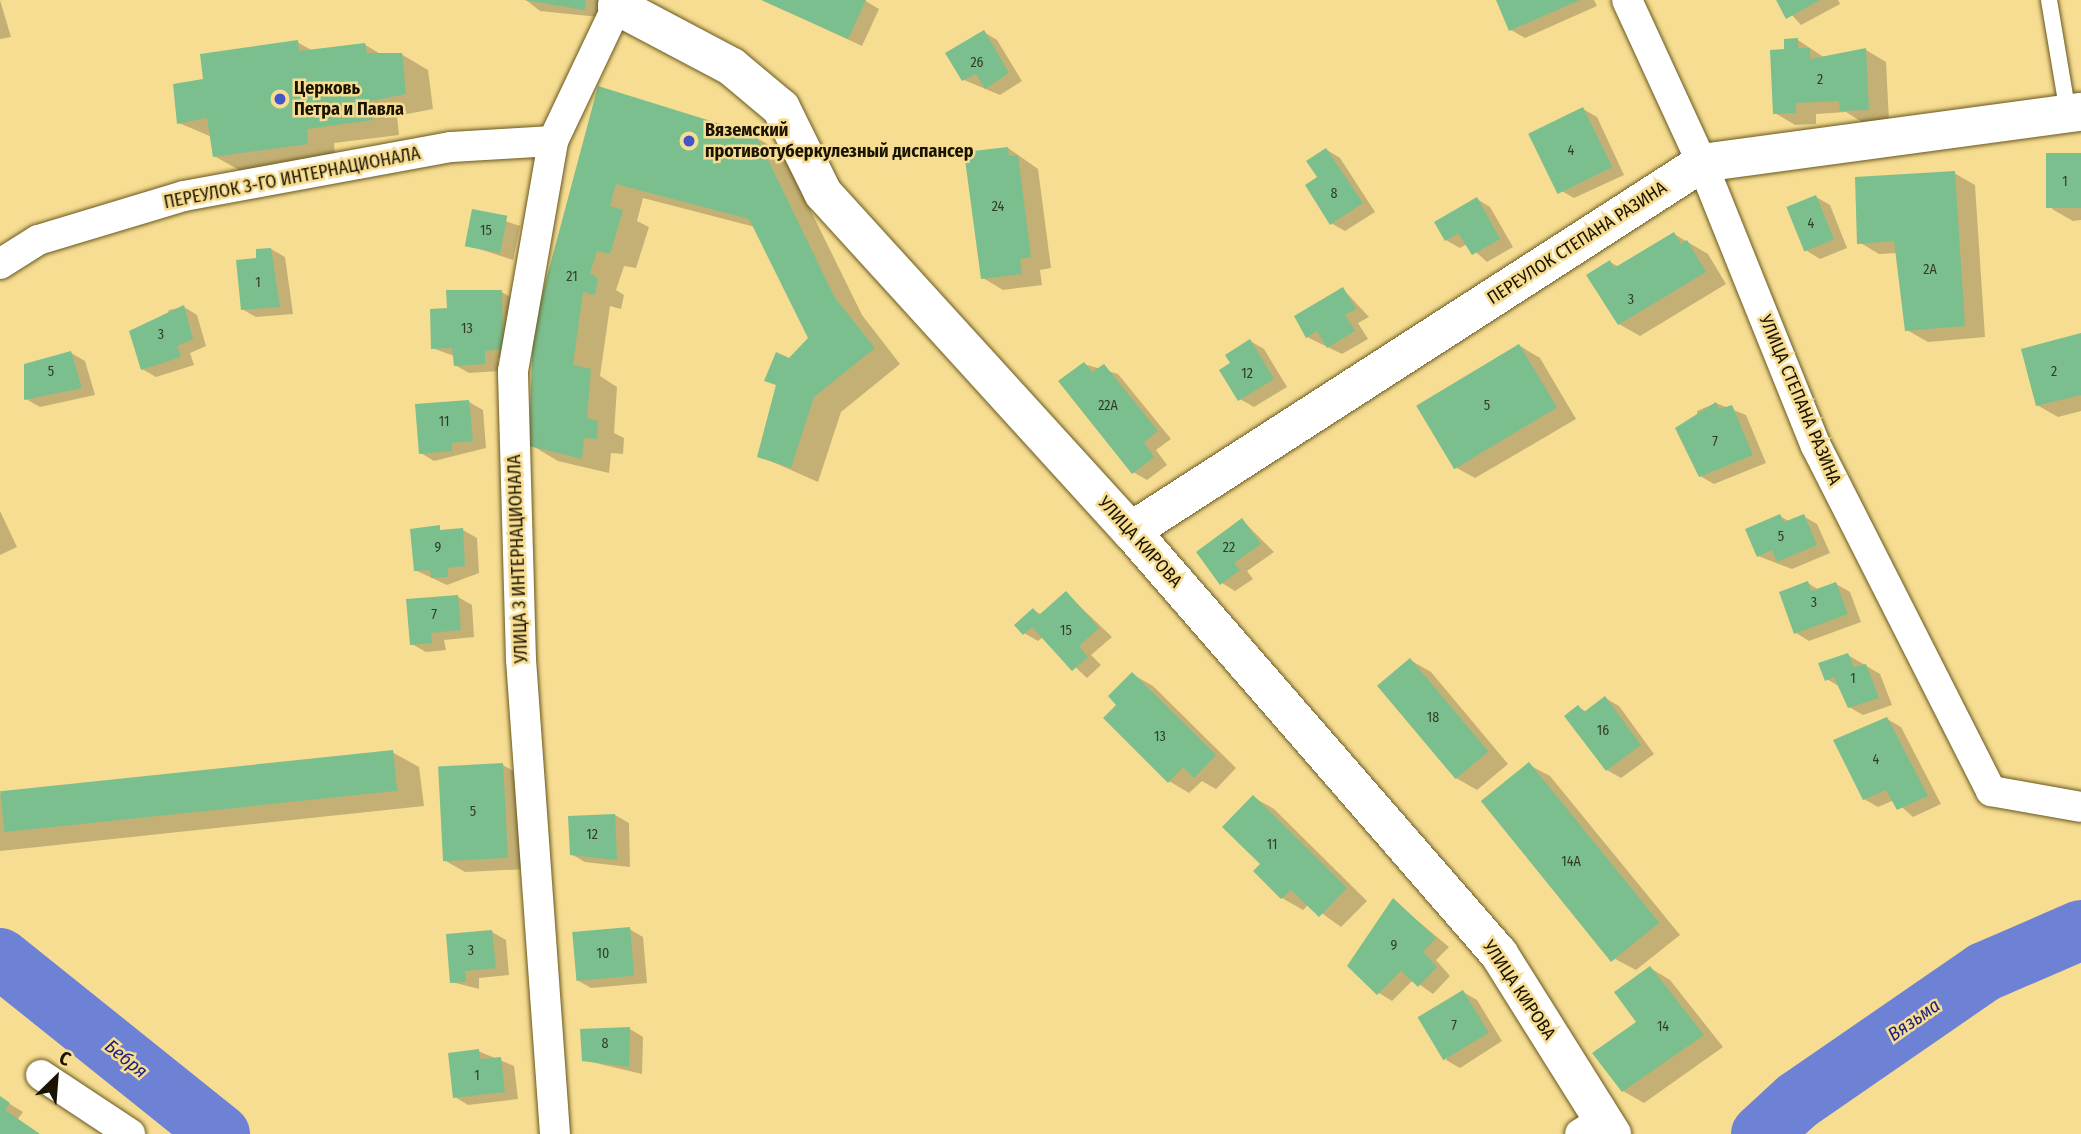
<!DOCTYPE html>
<html>
<head>
<meta charset="utf-8">
<style>
	body { margin:0 }
	#map { position:relative; width:2081px; height:1134px; overflow:hidden; background:#f6dd92; font-family:"Fira Sans Condensed",sans-serif }
	div>[style] { position:absolute }
	[style*='--x'] { left:calc(var(--x)*1px); top:calc(var(--y)*1px); width:calc(var(--w)*1px); rotate:calc(var(--a)*1deg) }
	.shadow>* { inset:0; background:#0003 }
	.river>* { height:60px; margin:-30px; padding:0 30px; transform-origin:30px; border-radius:30px; background:#6e82d5 }
	.building>* { inset:0; background:#7cbf8e; transform-origin:0 0 }
	.roads { filter:drop-shadow(0 0 2px #69581e) drop-shadow(0 0 2px #69581e) }
	.lane>* { height:16px; margin:-8px; padding:0 8px; transform-origin:8px; border-radius:8px; background:#fff }
	.street>* { height:30px; margin:-15px; padding:0 15px; transform-origin:15px; border-radius:15px; background:#fff }
	.secondary>* { height:38px; margin:-19px; padding:0 19px; transform-origin:19px; border-radius:19px; background:#fff }
	.dots>* { width:19px; height:19px; translate:-50% -50%; box-sizing:border-box; border:4px solid #f6dd92; border-radius:50% }
	span { translate:-50% -50%; white-space:nowrap; text-align:center; line-height:1.15; -webkit-text-stroke:5px #f6dd92; paint-order:stroke }
	.number-label { font-size:14px; color:#323e24 }
	.number-label span { -webkit-text-stroke-width:0 }
	.poi-label { font-size:18px; color:#1a1300; font-weight:700 }
	.left { translate:0 -50%; text-align:left }
	.street-label { font-size:18px; color:#1a1300 }
	.water-label { font-size:19px; color:#1c1f80; font-style:italic }
	.north { position:absolute; left:21px; top:1043px; width:70px; height:70px; -webkit-text-stroke:5px #f6dd92; paint-order:stroke; rotate:25deg; font-size:19px; font-weight:700; line-height:28px; text-align:center; color:#1a1300 }
	.north::after { content:''; display:block; margin:auto; width:24px; height:32px; background:#1a1300; clip-path:polygon(50% 0,100% 100%,50% 72%,0 100%) }
</style>
</head>
<body>
<div id="map">
	<div class="shadow">
		<i style="clip-path:polygon(0 0,11px 37px,0 39px)"></i>
		<i style="clip-path:polygon(526px 0,600px 0,599px 17px,540px 11px)"></i>
		<i style="clip-path:polygon(763px 0,864px 0,879px 9px,862px 46px)"></i>
		<i style="clip-path:polygon(1498px 0,1594px 0,1597px 6px,1525px 38px,1511px 30px)"></i>
		<i style="clip-path:polygon(1778px 0,1838px 0,1840px 4px,1801px 25px)"></i>
		<i style="clip-path:polygon(984px 32px,997px 40px,1022px 81px,1000px 95px,964px 80px)"></i>
		<i style="clip-path:polygon(1798px 40px,1825px 58px,1866px 50px,1886px 62px,1889px 121px,1862px 122px,1846px 112px,1816px 114px,1816px 124px,1795px 125px,1775px 113px,1786px 51px)"></i>
		<i style="clip-path:polygon(297px 42px,313px 51px,364px 44px,382px 55px,401px 54px,428px 70px,433px 109px,397px 116px,399px 135px,334px 143px,335px 159px,241px 171px,214px 156px,212px 137px,179px 123px,205px 81px)"></i>
		<i style="clip-path:polygon(599px 88px,755px 137px,782px 152px,862px 315px,900px 364px,841px 412px,818px 482px,759px 456px,778px 386px,766px 380px,810px 339px,755px 227px,643px 198px,637px 221px,649px 227px,636px 268px,624px 266px,616px 290px,624px 295px,621px 309px,610px 306px,600px 376px,617px 387px,614px 433px,624px 438px,623px 454px,611px 453px,609px 473px,558px 461px,531px 445px)"></i>
		<i style="clip-path:polygon(1583px 109px,1597px 117px,1624px 175px,1574px 198px,1560px 190px)"></i>
		<i style="clip-path:polygon(1008px 148px,1038px 169px,1051px 268px,1040px 270px,1042px 285px,1003px 290px,983px 278px)"></i>
		<i style="clip-path:polygon(1327px 150px,1340px 158px,1375px 212px,1345px 231px,1331px 223px,1319px 178px)"></i>
		<i style="clip-path:polygon(2081px 155px,2081px 220px,2073px 221px,2052px 209px)"></i>
		<i style="clip-path:polygon(1954px 173px,1975px 185px,1985px 337px,1928px 342px,1907px 330px,1898px 253px,1879px 254px,1859px 242px)"></i>
		<i style="clip-path:polygon(1816px 197px,1830px 205px,1847px 248px,1820px 259px,1807px 251px)"></i>
		<i style="clip-path:polygon(1477px 199px,1490px 207px,1513px 247px,1487px 262px,1467px 244px,1460px 248px,1446px 240px)"></i>
		<i style="clip-path:polygon(474px 211px,520px 226px,513px 260px,467px 245px)"></i>
		<i style="clip-path:polygon(1674px 234px,1708px 254px,1726px 284px,1640px 336px,1619px 324px,1610px 262px,1619px 267px)"></i>
		<i style="clip-path:polygon(271px 249px,285px 257px,293px 314px,256px 317px,242px 309px,258px 260px)"></i>
		<i style="clip-path:polygon(1343px 289px,1369px 317px,1358px 323px,1368px 339px,1342px 354px,1307px 337px)"></i>
		<i style="clip-path:polygon(502px 292px,515px 300px,517px 356px,498px 358px,499px 371px,469px 373px,455px 365px,454px 356px,432px 348px,448px 310px)"></i>
		<i style="clip-path:polygon(184px 307px,197px 315px,206px 346px,190px 353px,194px 365px,156px 377px,142px 369px,169px 310px)"></i>
		<i style="clip-path:polygon(2081px 335px,2081px 411px,2058px 417px,2037px 405px)"></i>
		<i style="clip-path:polygon(1250px 341px,1264px 349px,1287px 387px,1254px 407px,1240px 399px,1232px 363px)"></i>
		<i style="clip-path:polygon(1520px 346px,1540px 358px,1576px 419px,1475px 478px,1455px 467px)"></i>
		<i style="clip-path:polygon(71px 353px,85px 361px,95px 395px,40px 407px,26px 399px)"></i>
		<i style="clip-path:polygon(1084px 364px,1118px 374px,1171px 439px,1156px 450px,1167px 465px,1147px 480px,1133px 472px)"></i>
		<i style="clip-path:polygon(469px 402px,483px 410px,486px 448px,434px 461px,421px 453px)"></i>
		<i style="clip-path:polygon(1716px 403px,1746px 415px,1766px 463px,1714px 484px,1700px 476px,1697px 411px)"></i>
		<i style="clip-path:polygon(0 511px,17px 547px,0 555px)"></i>
		<i style="clip-path:polygon(1780px 516px,1790px 522px,1803px 516px,1817px 524px,1830px 553px,1792px 569px,1758px 556px)"></i>
		<i style="clip-path:polygon(1242px 520px,1274px 552px,1247px 571px,1253px 579px,1235px 591px,1222px 583px)"></i>
		<i style="clip-path:polygon(463px 530px,477px 538px,479px 573px,447px 585px,415px 570px)"></i>
		<i style="clip-path:polygon(1808px 583px,1819px 590px,1836px 584px,1850px 592px,1861px 622px,1809px 641px,1796px 633px)"></i>
		<i style="clip-path:polygon(1066px 593px,1112px 637px,1091px 655px,1101px 665px,1087px 678px,1043px 637px,1038px 641px,1024px 633px,1033px 610px,1042px 615px)"></i>
		<i style="clip-path:polygon(458px 597px,472px 605px,474px 637px,444px 640px,446px 650px,426px 652px,412px 644px)"></i>
		<i style="clip-path:polygon(1848px 655px,1880px 674px,1892px 705px,1863px 715px,1849px 707px,1840px 687px,1827px 679px)"></i>
		<i style="clip-path:polygon(1410px 660px,1431px 672px,1508px 764px,1477px 790px,1456px 778px,1379px 686px)"></i>
		<i style="clip-path:polygon(1132px 674px,1153px 686px,1236px 768px,1216px 789px,1202px 781px,1189px 793px,1169px 781px,1119px 705px)"></i>
		<i style="clip-path:polygon(1605px 698px,1619px 706px,1654px 754px,1621px 778px,1607px 770px,1578px 707px,1587px 712px)"></i>
		<i style="clip-path:polygon(1887px 719px,1901px 727px,1941px 804px,1913px 817px,1894px 800px,1878px 807px,1864px 799px)"></i>
		<i style="clip-path:polygon(392px 752px,419px 767px,424px 806px,0 851px,0 794px)"></i>
		<i style="clip-path:polygon(503px 765px,523px 777px,528px 869px,465px 872px,444px 860px)"></i>
		<i style="clip-path:polygon(1529px 765px,1550px 776px,1680px 935px,1636px 970px,1615px 959px)"></i>
		<i style="clip-path:polygon(1253px 797px,1274px 809px,1367px 901px,1341px 927px,1309px 904px,1303px 910px,1282px 898px,1255px 871px,1262px 864px)"></i>
		<i style="clip-path:polygon(615px 815px,629px 823px,630px 867px,585px 862px,571px 854px)"></i>
		<i style="clip-path:polygon(1394px 901px,1449px 947px,1436px 960px,1450px 976px,1433px 994px,1413px 980px,1392px 1001px,1379px 993px)"></i>
		<i style="clip-path:polygon(629px 929px,643px 937px,647px 983px,591px 988px,577px 980px)"></i>
		<i style="clip-path:polygon(492px 932px,506px 940px,509px 975px,479px 978px,479px 989px,452px 982px)"></i>
		<i style="clip-path:polygon(1650px 968px,1670px 980px,1723px 1047px,1644px 1103px,1623px 1091px)"></i>
		<i style="clip-path:polygon(1463px 992px,1477px 1000px,1502px 1041px,1460px 1068px,1446px 1060px)"></i>
		<i style="clip-path:polygon(630px 1029px,643px 1037px,642px 1074px,583px 1060px)"></i>
		<i style="clip-path:polygon(478px 1051px,514px 1066px,518px 1099px,468px 1105px,455px 1097px)"></i>
		<i style="clip-path:polygon(0 1098px,23px 1112px,18px 1119px,39px 1134px,0 1134px)"></i>
	</div>
	<div class="river">
		<i style="--x:0;--y:958;--w:282;--a:38.7"></i>
		<i style="--x:1761;--y:1134;--w:49;--a:-42.5"></i>
		<i style="--x:1797;--y:1101;--w:227;--a:-34.6"></i>
		<i style="--x:1984;--y:972;--w:106;--a:-23.4"></i>
	</div>
	<div class="building">
		<i style="clip-path:polygon(524px 0,586px 0,585px 10px)"></i>
		<i style="clip-path:polygon(761px 0,866px 0,848px 39px)"></i>
		<i style="clip-path:polygon(1496px 0,1580px 0,1509px 31px)"></i>
		<i style="clip-path:polygon(1776px 0,1820px 0,1786px 19px)"></i>
		<i style="clip-path:polygon(984px 30px,1009px 73px,985px 89px,976px 74px,962px 81px,945px 53px)"></i>
		<i style="clip-path:polygon(1798px 38px,1798px 48px,1810px 48px,1810px 59px,1866px 48px,1869px 110px,1840px 111px,1839px 101px,1796px 103px,1796px 113px,1773px 114px,1770px 50px,1784px 49px,1784px 39px)"></i>
		<i style="clip-path:polygon(298px 40px,299px 51px,365px 43px,367px 53px,402px 53px,406px 94px,371px 101px,373px 120px,307px 129px,308px 144px,213px 157px,207px 118px,177px 124px,173px 84px,203px 79px,200px 54px)"></i>
		<i style="clip-path:polygon(598px 86px,756px 135px,835px 298px,875px 348px,814px 397px,791px 468px,757px 457px,776px 385px,764px 381px,776px 352px,789px 358px,808px 338px,749px 219px,616px 184px,610px 206px,623px 210px,610px 254px,597px 251px,590px 273px,598px 278px,595px 295px,583px 292px,573px 365px,591px 369px,587px 418px,598px 421px,597px 439px,584px 438px,582px 459px,529px 446px,533px 329px)"></i>
		<i style="left:1583px;top:107px;width:67px;height:61px;rotate:64deg"></i>
		<i style="clip-path:polygon(1008px 147px,1009px 156px,1018px 155px,1031px 257px,1020px 259px,1022px 274px,981px 279px,964px 152px)"></i>
		<i style="clip-path:polygon(1326px 148px,1363px 203px,1330px 225px,1305px 185px,1317px 177px,1306px 161px)"></i>
		<i style="left:2081px;top:153px;width:55px;height:35px;rotate:90deg"></i>
		<i style="clip-path:polygon(1955px 171px,1965px 326px,1905px 331px,1894px 241px,1857px 244px,1855px 177px)"></i>
		<i style="left:1816px;top:195px;width:48px;height:32px;rotate:68deg"></i>
		<i style="clip-path:polygon(1477px 197px,1500px 239px,1472px 255px,1458px 233px,1445px 241px,1434px 222px)"></i>
		<i style="left:472px;top:209px;width:36px;height:38px;rotate:11deg"></i>
		<i style="clip-path:polygon(1674px 232px,1681px 244px,1687px 240px,1706px 272px,1618px 325px,1586px 275px,1610px 260px,1614px 268px)"></i>
		<i style="clip-path:polygon(271px 248px,280px 307px,241px 310px,236px 260px,256px 258px,256px 249px)"></i>
		<i style="clip-path:polygon(1343px 287px,1356px 309px,1345px 315px,1355px 331px,1327px 348px,1317px 331px,1306px 338px,1294px 316px)"></i>
		<i style="clip-path:polygon(446px 290px,502px 290px,503px 349px,485px 351px,485px 364px,454px 366px,452px 348px,431px 349px,430px 309px,447px 308px)"></i>
		<i style="clip-path:polygon(184px 305px,193px 339px,177px 346px,181px 357px,141px 370px,129px 331px)"></i>
		<i style="clip-path:polygon(2081px 333px,2081px 395px,2036px 406px,2021px 349px)"></i>
		<i style="clip-path:polygon(1250px 339px,1274px 379px,1238px 401px,1219px 370px,1230px 363px,1225px 355px)"></i>
		<i style="left:1519px;top:344px;width:74px;height:120px;rotate:59deg"></i>
		<i style="clip-path:polygon(71px 351px,82px 388px,24px 400px,24px 364px)"></i>
		<i style="clip-path:polygon(1084px 362px,1092px 372px,1104px 364px,1158px 431px,1144px 442px,1154px 457px,1132px 474px,1058px 381px)"></i>
		<i style="clip-path:polygon(469px 400px,473px 441px,452px 443px,452px 451px,419px 454px,415px 404px)"></i>
		<i style="clip-path:polygon(1716px 402px,1719px 409px,1732px 405px,1753px 455px,1699px 477px,1675px 428px)"></i>
		<i style="clip-path:polygon(1780px 514px,1784px 522px,1804px 514px,1817px 545px,1777px 562px,1772px 550px,1757px 557px,1745px 529px)"></i>
		<i style="clip-path:polygon(1242px 518px,1261px 544px,1234px 563px,1240px 570px,1220px 585px,1196px 552px)"></i>
		<i style="clip-path:polygon(440px 525px,440px 530px,463px 528px,465px 566px,448px 568px,448px 577px,431px 578px,430px 570px,414px 571px,410px 529px)"></i>
		<i style="clip-path:polygon(1808px 581px,1811px 591px,1836px 582px,1848px 614px,1794px 634px,1779px 592px)"></i>
		<i style="clip-path:polygon(1066px 591px,1099px 628px,1079px 646px,1088px 657px,1072px 671px,1032px 627px,1023px 635px,1014px 625px,1033px 608px,1039px 615px)"></i>
		<i style="clip-path:polygon(458px 595px,461px 630px,431px 633px,432px 643px,410px 645px,406px 599px)"></i>
		<i style="clip-path:polygon(1848px 653px,1854px 667px,1866px 664px,1879px 698px,1848px 708px,1834px 677px,1825px 681px,1818px 663px)"></i>
		<i style="left:1410px;top:658px;width:122px;height:43px;rotate:50deg"></i>
		<i style="clip-path:polygon(1132px 672px,1216px 755px,1194px 778px,1183px 767px,1168px 783px,1103px 718px,1116px 705px,1108px 696px)"></i>
		<i style="clip-path:polygon(1605px 696px,1641px 745px,1606px 771px,1564px 716px,1578px 705px,1584px 712px)"></i>
		<i style="clip-path:polygon(1887px 717px,1928px 796px,1897px 810px,1886px 790px,1863px 800px,1833px 740px)"></i>
		<i style="left:393px;top:750px;width:41px;height:395px;rotate:84deg"></i>
		<i style="left:1529px;top:762px;width:207px;height:62px;rotate:51deg"></i>
		<i style="left:503px;top:763px;width:95px;height:65px;rotate:87deg"></i>
		<i style="clip-path:polygon(1253px 795px,1347px 888px,1319px 917px,1291px 890px,1281px 899px,1253px 871px,1260px 864px,1222px 827px)"></i>
		<i style="clip-path:polygon(615px 814px,617px 860px,570px 855px,568px 816px)"></i>
		<i style="clip-path:polygon(1393px 898px,1436px 938px,1423px 952px,1437px 967px,1418px 987px,1401px 971px,1377px 995px,1347px 966px)"></i>
		<i style="left:630px;top:927px;width:49px;height:58px;rotate:85deg"></i>
		<i style="clip-path:polygon(492px 930px,496px 968px,465px 971px,466px 982px,450px 983px,446px 934px)"></i>
		<i style="clip-path:polygon(1650px 966px,1704px 1035px,1622px 1092px,1592px 1053px,1636px 1022px,1614px 992px)"></i>
		<i style="left:1463px;top:990px;width:50px;height:53px;rotate:59deg"></i>
		<i style="clip-path:polygon(630px 1027px,629px 1067px,582px 1061px,580px 1029px)"></i>
		<i style="clip-path:polygon(479px 1049px,480px 1059px,501px 1057px,505px 1092px,453px 1098px,448px 1053px)"></i>
		<i style="clip-path:polygon(0 1096px,10px 1103px,5px 1110px,40px 1134px,0 1134px)"></i>
	</div>
	<div class="roads">
		<div class="lane">
			<i style="--x:2049;--y:0;--w:116;--a:80.5"></i>
		</div>
		<div class="street">
			<i style="--x:1627;--y:0;--w:179;--a:65.3"></i>
			<i style="--x:1702;--y:163;--w:305;--a:68.1"></i>
			<i style="--x:1816;--y:446;--w:387;--a:63.1"></i>
			<i style="--x:1991;--y:791;--w:91;--a:10.1"></i>
			<i style="--x:0;--y:264;--w:45;--a:-32.3"></i>
			<i style="--x:38;--y:240;--w:152;--a:-16.8"></i>
			<i style="--x:184;--y:196;--w:271;--a:-10.4"></i>
			<i style="--x:451;--y:147;--w:102;--a:-3.4"></i>
			<i style="--x:41;--y:1075;--w:107;--a:33.5"></i>
			<i style="--x:555;--y:1134;--w:475;--a:-94.1"></i>
			<i style="--x:521;--y:660;--w:289;--a:-91.6"></i>
			<i style="--x:513;--y:371;--w:233;--a:-80.1"></i>
			<i style="--x:553;--y:141;--w:149;--a:-64.6"></i>
			<i style="--x:1580;--y:1134;--w:28;--a:-32"></i>
		</div>
		<div class="secondary">
			<i style="--x:618;--y:0;--w:6;--a:99"></i>
			<i style="--x:617;--y:6;--w:130;--a:27.9"></i>
			<i style="--x:732;--y:67;--w:64;--a:39.9"></i>
			<i style="--x:781;--y:108;--w:95;--a:63.7"></i>
			<i style="--x:823;--y:193;--w:457;--a:47.7"></i>
			<i style="--x:1131;--y:531;--w:561;--a:48.98"></i>
			<i style="--x:1499;--y:954;--w:213;--a:57.9"></i>
			<i style="--x:1131;--y:531;--w:679;--a:-32.8"></i>
			<i style="--x:1702;--y:163;--w:382;--a:-7.7"></i>
		</div>
	</div>
	<div class="dots">
		<i style="left:280px;top:99px;background:#4455c9"></i>
		<i style="left:689px;top:141px;background:#4455c9"></i>
	</div>
	<div class="number-label">
		<span style="left:977px;top:63px">26</span>
		<span style="left:1820px;top:80px">2</span>
		<span style="left:1571px;top:151px">4</span>
		<span style="left:2065px;top:182px">1</span>
		<span style="left:1334px;top:194px">8</span>
		<span style="left:998px;top:207px">24</span>
		<span style="left:1811px;top:224px">4</span>
		<span style="left:486px;top:231px">15</span>
		<span style="left:1930px;top:270px">2А</span>
		<span style="left:572px;top:277px">21</span>
		<span style="left:258px;top:283px">1</span>
		<span style="left:1631px;top:300px">3</span>
		<span style="left:467px;top:329px">13</span>
		<span style="left:161px;top:335px">3</span>
		<span style="left:51px;top:372px">5</span>
		<span style="left:2054px;top:372px">2</span>
		<span style="left:1247px;top:374px">12</span>
		<span style="left:1108px;top:406px">22А</span>
		<span style="left:1487px;top:406px">5</span>
		<span style="left:444px;top:422px">11</span>
		<span style="left:1715px;top:442px">7</span>
		<span style="left:1781px;top:537px">5</span>
		<span style="left:438px;top:548px">9</span>
		<span style="left:1229px;top:548px">22</span>
		<span style="left:1814px;top:603px">3</span>
		<span style="left:434px;top:615px">7</span>
		<span style="left:1066px;top:631px">15</span>
		<span style="left:1853px;top:679px">1</span>
		<span style="left:1433px;top:718px">18</span>
		<span style="left:1603px;top:731px">16</span>
		<span style="left:1160px;top:737px">13</span>
		<span style="left:1876px;top:760px">4</span>
		<span style="left:473px;top:812px">5</span>
		<span style="left:592px;top:835px">12</span>
		<span style="left:1272px;top:845px">11</span>
		<span style="left:1571px;top:862px">14А</span>
		<span style="left:1394px;top:946px">9</span>
		<span style="left:471px;top:951px">3</span>
		<span style="left:603px;top:954px">10</span>
		<span style="left:1454px;top:1026px">7</span>
		<span style="left:1663px;top:1027px">14</span>
		<span style="left:605px;top:1044px">8</span>
		<span style="left:477px;top:1076px">1</span>
	</div>
	<div class="poi-label">
		<span class="left" style="left:294px;top:99px">Церковь<br>Петра и Павла</span>
		<span class="left" style="left:705px;top:141px">Вяземский<br>противотуберкулезный диспансер</span>
	</div>
	<div class="street-label">
		<span style="left:292px;top:178px;rotate:-11deg">ПЕРЕУЛОК 3-ГО ИНТЕРНАЦИОНАЛА</span>
		<span style="left:1577px;top:243px;rotate:-33deg">ПЕРЕУЛОК СТЕПАНА РАЗИНА</span>
		<span style="left:1800px;top:400px;rotate:67deg">УЛИЦА СТЕПАНА РАЗИНА</span>
		<span style="left:1140px;top:542px;rotate:48deg">УЛИЦА КИРОВА</span>
		<span style="left:518px;top:559px;rotate:-92deg">УЛИЦА 3 ИНТЕРНАЦИОНАЛА</span>
		<span style="left:1519px;top:990px;rotate:56deg">УЛИЦА КИРОВА</span>
	</div>
	<div class="water-label">
		<span style="left:1914px;top:1020px;rotate:-35deg">Вязьма</span>
		<span style="left:126px;top:1059px;rotate:39deg">Бебря</span>
	</div>
	<div class="north">С</div>
</div>
</body>
</html>
